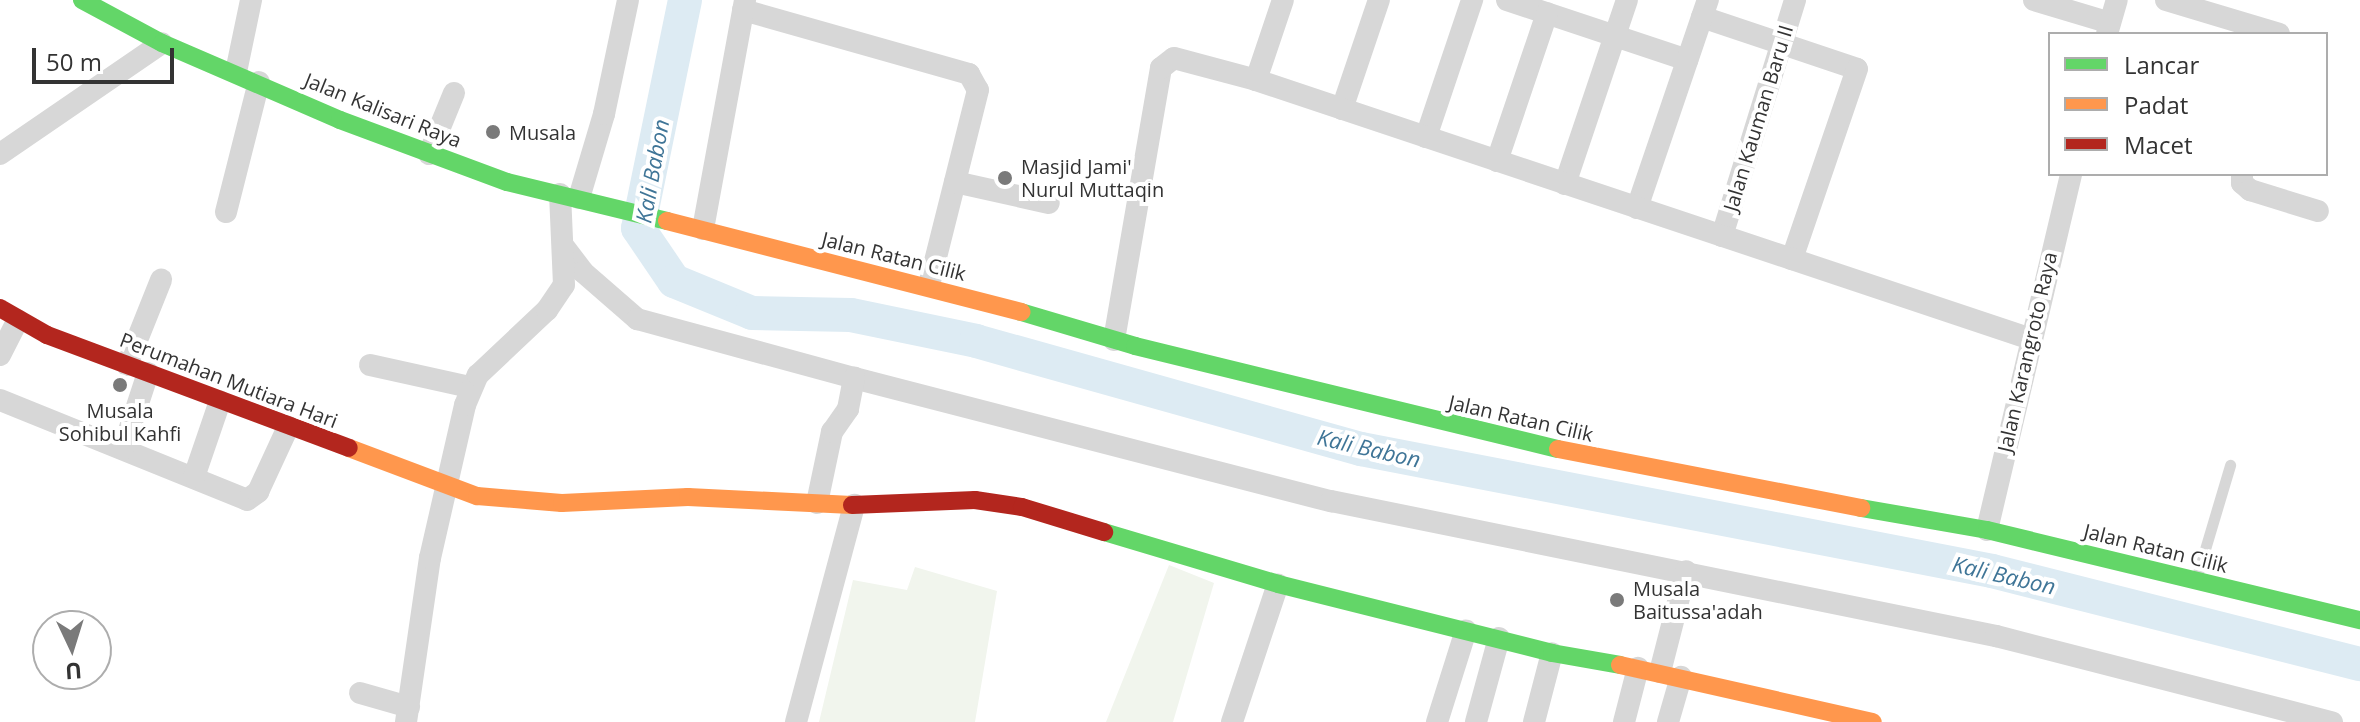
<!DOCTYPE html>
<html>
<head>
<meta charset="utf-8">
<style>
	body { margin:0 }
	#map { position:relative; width:2360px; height:722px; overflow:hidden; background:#fff; font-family:"Open Sans",sans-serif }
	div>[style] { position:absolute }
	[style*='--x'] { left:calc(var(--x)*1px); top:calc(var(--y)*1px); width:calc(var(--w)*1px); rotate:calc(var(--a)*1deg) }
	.green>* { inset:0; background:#f1f5ed }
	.river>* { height:34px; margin:-17px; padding:0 17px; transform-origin:17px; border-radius:17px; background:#ddebf3 }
	.lane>* { height:11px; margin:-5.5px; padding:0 5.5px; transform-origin:5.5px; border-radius:5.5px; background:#d7d7d7 }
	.street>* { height:22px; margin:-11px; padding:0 11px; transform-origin:11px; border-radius:11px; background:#d7d7d7 }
	.fast>* { height:18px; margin:-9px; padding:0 9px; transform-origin:9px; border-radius:9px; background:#63d668 }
	.slow>* { height:18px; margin:-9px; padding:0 9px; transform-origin:9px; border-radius:9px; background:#ff974d }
	.jam>* { height:18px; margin:-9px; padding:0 9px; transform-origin:9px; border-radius:9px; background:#b3261e }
	.dots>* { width:22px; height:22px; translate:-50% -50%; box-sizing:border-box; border:4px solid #fff; border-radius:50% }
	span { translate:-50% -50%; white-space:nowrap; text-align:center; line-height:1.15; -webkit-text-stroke:8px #fff; paint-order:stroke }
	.street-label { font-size:20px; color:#333 }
	.poi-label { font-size:20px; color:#333 }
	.left { translate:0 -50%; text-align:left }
	.water-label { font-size:22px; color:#3f7597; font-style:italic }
	.legend { position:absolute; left:2048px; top:32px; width:280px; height:144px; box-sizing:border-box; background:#fff; border:2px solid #adadad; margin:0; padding:10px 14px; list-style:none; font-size:24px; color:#333 }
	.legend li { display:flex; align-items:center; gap:16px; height:40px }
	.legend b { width:40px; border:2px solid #adadad }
	.north { position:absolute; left:32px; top:610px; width:80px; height:80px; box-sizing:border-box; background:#fff; border:2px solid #adadad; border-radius:50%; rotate:176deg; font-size:22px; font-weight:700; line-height:32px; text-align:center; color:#333 }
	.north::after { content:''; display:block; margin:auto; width:28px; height:36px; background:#7a7a7a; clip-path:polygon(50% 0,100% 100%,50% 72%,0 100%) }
	.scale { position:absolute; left:32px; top:48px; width:142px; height:36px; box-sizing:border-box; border:4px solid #333; border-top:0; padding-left:10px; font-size:24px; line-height:28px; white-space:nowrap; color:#333; -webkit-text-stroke:6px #fff; paint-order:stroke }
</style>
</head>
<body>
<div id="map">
	<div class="green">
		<i style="clip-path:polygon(1169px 565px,1214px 583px,1173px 722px,1106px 722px)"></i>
		<i style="clip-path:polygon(915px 567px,997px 591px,975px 722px,819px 722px,853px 580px,907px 590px)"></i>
	</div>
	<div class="river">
		<i style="--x:685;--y:0;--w:233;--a:101.6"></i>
		<i style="--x:638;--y:228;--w:64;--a:55.8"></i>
		<i style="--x:674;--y:281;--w:84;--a:22.3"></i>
		<i style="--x:752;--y:313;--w:99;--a:1.2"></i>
		<i style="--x:851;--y:315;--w:128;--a:11.7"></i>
		<i style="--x:976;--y:341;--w:400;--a:15.7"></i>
		<i style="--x:1361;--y:449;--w:643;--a:10.94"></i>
		<i style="--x:1992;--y:571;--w:380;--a:14.2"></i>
	</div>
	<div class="lane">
		<i style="--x:2197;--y:576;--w:116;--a:-73.4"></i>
	</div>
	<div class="street">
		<i style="--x:1507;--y:0;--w:190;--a:18.4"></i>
		<i style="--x:2034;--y:0;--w:79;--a:16.8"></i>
		<i style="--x:2166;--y:0;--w:118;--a:16.7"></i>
		<i style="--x:743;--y:10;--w:235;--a:15.8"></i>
		<i style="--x:969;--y:74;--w:18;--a:61"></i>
		<i style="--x:978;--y:90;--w:201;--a:104.1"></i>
		<i style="--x:1702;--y:17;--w:163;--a:18.5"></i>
		<i style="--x:1857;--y:69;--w:201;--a:108.9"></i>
		<i style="--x:2107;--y:34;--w:35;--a:-74"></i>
		<i style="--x:236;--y:72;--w:74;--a:-78.2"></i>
		<i style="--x:1256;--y:80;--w:84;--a:-71.4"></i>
		<i style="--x:1342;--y:109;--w:115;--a:-71.3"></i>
		<i style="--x:1426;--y:137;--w:145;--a:-71.4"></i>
		<i style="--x:0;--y:154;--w:196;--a:-34.4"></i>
		<i style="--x:429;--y:154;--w:66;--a:-67.7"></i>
		<i style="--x:1497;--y:161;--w:156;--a:-71.3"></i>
		<i style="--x:2242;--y:174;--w:9;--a:90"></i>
		<i style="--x:2242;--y:183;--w:11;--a:41"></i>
		<i style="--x:2250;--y:190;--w:71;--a:17.2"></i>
		<i style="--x:955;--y:182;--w:96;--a:12.6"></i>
		<i style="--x:1565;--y:184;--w:194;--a:-71.4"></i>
		<i style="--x:579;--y:198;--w:88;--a:-73.4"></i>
		<i style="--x:604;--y:114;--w:116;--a:-78.1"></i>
		<i style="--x:1637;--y:208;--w:220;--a:-71.2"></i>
		<i style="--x:226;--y:212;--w:134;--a:-75.8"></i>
		<i style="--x:703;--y:229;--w:233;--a:-79.6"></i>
		<i style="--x:1722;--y:236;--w:247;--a:-72.8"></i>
		<i style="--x:565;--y:248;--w:30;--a:53"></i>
		<i style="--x:583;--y:272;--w:72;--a:41"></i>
		<i style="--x:637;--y:319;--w:225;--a:15.2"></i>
		<i style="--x:854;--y:378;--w:493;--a:14.5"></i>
		<i style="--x:1331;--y:501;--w:679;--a:11.48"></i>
		<i style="--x:1996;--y:636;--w:347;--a:14.4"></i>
		<i style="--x:1114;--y:340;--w:276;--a:-80.2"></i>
		<i style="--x:1161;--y:68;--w:16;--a:-38"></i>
		<i style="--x:1174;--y:58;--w:85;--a:15"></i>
		<i style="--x:1256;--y:80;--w:814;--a:18.48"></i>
		<i style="--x:0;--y:355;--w:39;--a:-63"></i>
		<i style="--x:127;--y:365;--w:92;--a:-68.2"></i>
		<i style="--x:370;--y:365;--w:102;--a:12.4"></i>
		<i style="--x:0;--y:400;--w:266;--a:22"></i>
		<i style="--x:247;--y:500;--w:14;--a:-36"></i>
		<i style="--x:258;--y:492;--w:72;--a:-65.2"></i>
		<i style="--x:123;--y:449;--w:80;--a:-71.8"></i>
		<i style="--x:194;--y:477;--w:80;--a:-71.1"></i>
		<i style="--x:817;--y:503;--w:73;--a:-78.1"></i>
		<i style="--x:832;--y:432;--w:28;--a:-55"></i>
		<i style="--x:848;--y:409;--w:32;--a:-79"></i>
		<i style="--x:1987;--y:530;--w:366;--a:-76.7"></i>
		<i style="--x:1660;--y:672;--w:104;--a:-75.6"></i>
		<i style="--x:360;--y:693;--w:51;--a:15.9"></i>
		<i style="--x:406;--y:722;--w:166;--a:-81.7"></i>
		<i style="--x:430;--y:558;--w:157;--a:-77.1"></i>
		<i style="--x:465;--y:405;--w:33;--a:-67"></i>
		<i style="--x:478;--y:375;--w:95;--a:-43.3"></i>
		<i style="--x:547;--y:310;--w:30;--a:-56"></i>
		<i style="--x:564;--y:285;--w:91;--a:-92.5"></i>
		<i style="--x:796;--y:722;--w:225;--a:-75"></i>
		<i style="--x:1232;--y:722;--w:145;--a:-71.6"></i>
		<i style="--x:1437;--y:722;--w:96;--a:-72.5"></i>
		<i style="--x:1476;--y:722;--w:87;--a:-74.7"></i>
		<i style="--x:1534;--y:722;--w:71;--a:-75.4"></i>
		<i style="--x:1624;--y:722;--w:56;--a:-75.5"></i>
		<i style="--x:1668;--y:722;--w:47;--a:-73.9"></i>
	</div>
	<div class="fast">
		<i style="--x:82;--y:0;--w:91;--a:28.3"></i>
		<i style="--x:162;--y:43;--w:194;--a:23.4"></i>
		<i style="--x:340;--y:120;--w:178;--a:20.4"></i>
		<i style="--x:507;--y:182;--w:165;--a:13.7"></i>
		<i style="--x:1021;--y:312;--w:119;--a:16.6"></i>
		<i style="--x:1135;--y:346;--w:435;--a:13.7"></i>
		<i style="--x:1861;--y:508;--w:128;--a:9.9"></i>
		<i style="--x:1987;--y:530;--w:384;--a:13.6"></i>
		<i style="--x:1104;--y:532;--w:182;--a:16.6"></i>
		<i style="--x:1278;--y:584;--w:283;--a:14.1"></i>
		<i style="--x:1552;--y:653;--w:69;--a:10"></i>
	</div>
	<div class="slow">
		<i style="--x:667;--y:221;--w:366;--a:14.4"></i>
		<i style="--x:349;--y:448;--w:137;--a:20.6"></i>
		<i style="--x:477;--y:496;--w:85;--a:4.7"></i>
		<i style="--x:562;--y:503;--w:126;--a:-2.7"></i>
		<i style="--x:688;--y:497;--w:164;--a:2.8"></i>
		<i style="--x:1558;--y:449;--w:309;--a:11"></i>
		<i style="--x:1620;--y:665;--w:259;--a:12.7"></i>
	</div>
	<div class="jam">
		<i style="--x:0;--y:308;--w:54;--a:29.9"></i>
		<i style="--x:47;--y:335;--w:322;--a:20.5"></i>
		<i style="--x:852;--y:505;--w:123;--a:-2.3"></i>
		<i style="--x:975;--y:500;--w:48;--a:8.5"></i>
		<i style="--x:1022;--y:507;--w:86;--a:17"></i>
	</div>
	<div class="dots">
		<i style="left:493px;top:132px;background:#7a7a7a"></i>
		<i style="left:1005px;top:178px;background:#7a7a7a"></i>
		<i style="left:120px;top:385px;background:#7a7a7a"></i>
		<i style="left:1617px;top:600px;background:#7a7a7a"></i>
	</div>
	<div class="street-label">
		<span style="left:383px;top:110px;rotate:22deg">Jalan Kalisari Raya</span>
		<span style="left:1758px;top:118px;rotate:-73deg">Jalan Kauman Baru II</span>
		<span style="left:894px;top:256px;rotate:14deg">Jalan Ratan Cilik</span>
		<span style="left:2027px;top:352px;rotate:-77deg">Jalan Karangroto Raya</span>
		<span style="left:229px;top:380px;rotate:21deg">Perumahan Mutiara Hari</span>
		<span style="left:1521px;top:418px;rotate:13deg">Jalan Ratan Cilik</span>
		<span style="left:2156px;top:548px;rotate:14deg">Jalan Ratan Cilik</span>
	</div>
	<div class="poi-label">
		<span class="left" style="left:509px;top:132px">Musala</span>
		<span class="left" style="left:1021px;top:178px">Masjid Jami'<br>Nurul Muttaqin</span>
		<span style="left:120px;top:422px">Musala<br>Sohibul Kahfi</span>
		<span class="left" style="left:1633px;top:600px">Musala<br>Baitussa'adah</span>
	</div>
	<div class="water-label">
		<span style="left:652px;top:171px;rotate:-80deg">Kali Babon</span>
		<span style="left:1369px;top:448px;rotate:13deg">Kali Babon</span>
		<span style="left:2004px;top:575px;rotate:13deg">Kali Babon</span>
	</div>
	<ul class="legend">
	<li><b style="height:10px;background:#63d668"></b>Lancar</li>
	<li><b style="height:10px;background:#ff974d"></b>Padat</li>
	<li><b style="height:10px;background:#b3261e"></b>Macet</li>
	</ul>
	<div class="north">U</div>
	<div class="scale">50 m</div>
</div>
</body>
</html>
